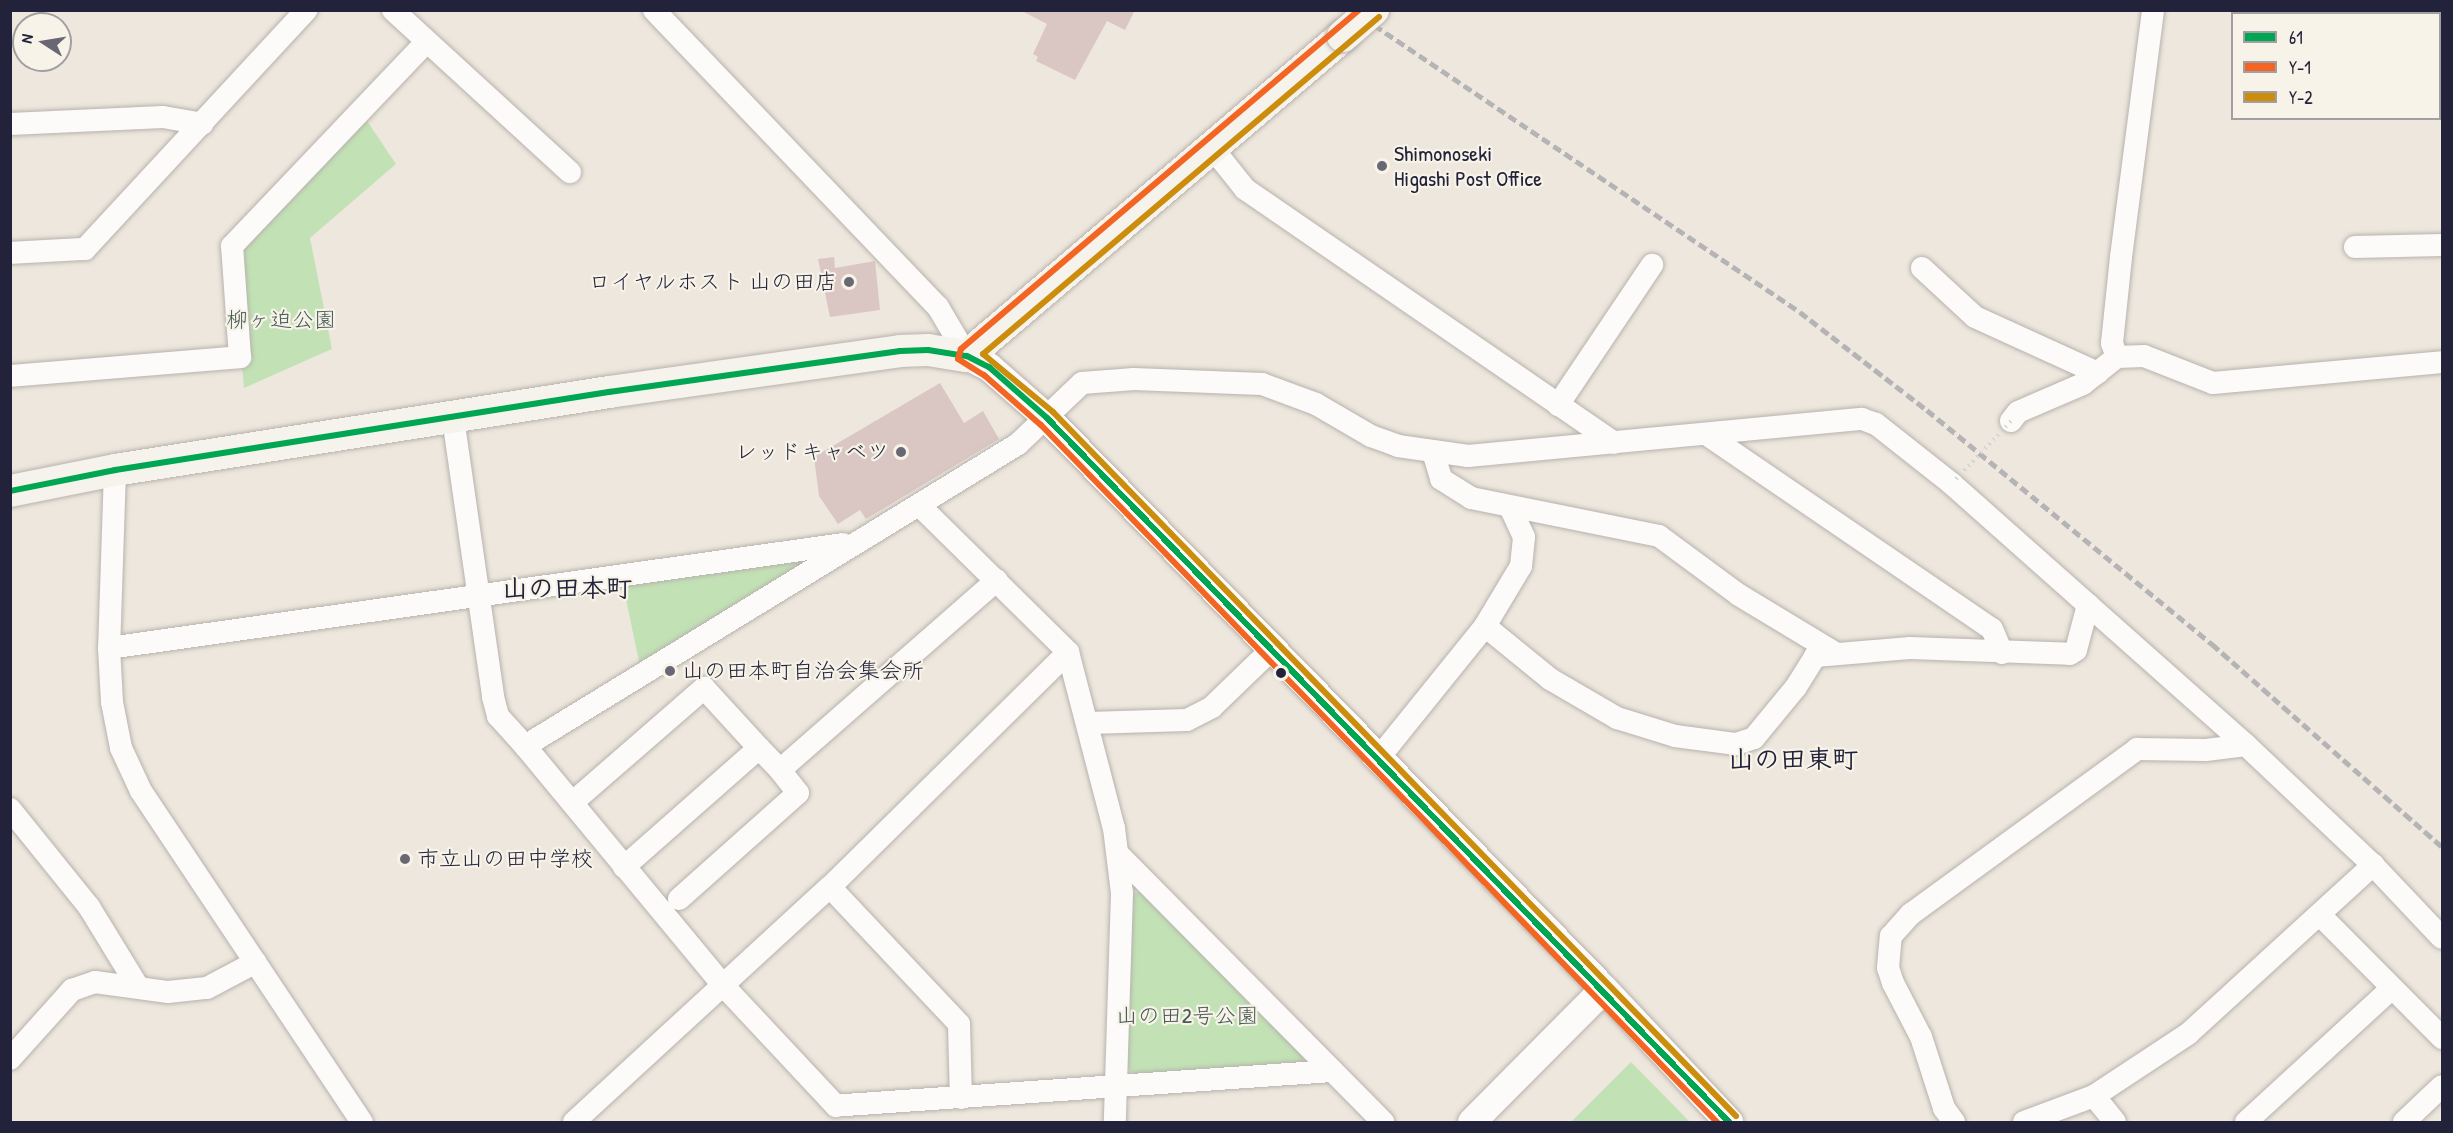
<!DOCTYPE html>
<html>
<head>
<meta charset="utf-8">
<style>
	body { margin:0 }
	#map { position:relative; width:2453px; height:1133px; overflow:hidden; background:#eee7dd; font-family:"Patrick Hand","Klee One",sans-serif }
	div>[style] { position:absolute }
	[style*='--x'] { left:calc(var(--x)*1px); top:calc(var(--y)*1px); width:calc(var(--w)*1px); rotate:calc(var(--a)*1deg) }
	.green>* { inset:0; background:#c2e2b5 }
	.building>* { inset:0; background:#dac7c3 }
	.roads { filter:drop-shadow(0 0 2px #b7b2ae) drop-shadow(0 0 2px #b7b2ae) }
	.minor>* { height:22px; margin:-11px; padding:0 11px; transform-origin:11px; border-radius:11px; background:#fcfbfa }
	.tertiary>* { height:28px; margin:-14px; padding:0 14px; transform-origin:14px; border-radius:14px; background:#fcfbfa }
	.secondary>* { height:32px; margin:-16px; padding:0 16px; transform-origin:16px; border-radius:16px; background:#f6f2ec }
	.rail>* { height:4.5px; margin-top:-2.25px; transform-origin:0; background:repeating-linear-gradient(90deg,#b4b3b5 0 9px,transparent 0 13.5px) }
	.path-bridge>* { height:4px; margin-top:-2px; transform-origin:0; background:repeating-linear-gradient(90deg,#d4d3d1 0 1.5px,transparent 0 6px) }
	.bridges { filter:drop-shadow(0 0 2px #b7b2ae) drop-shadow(0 0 2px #b7b2ae) }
	.secondary-bridge>* { height:32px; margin:-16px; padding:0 16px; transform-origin:16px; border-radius:16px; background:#f6f2ec }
	.bus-1>* { height:6px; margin:-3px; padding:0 3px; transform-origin:3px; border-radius:3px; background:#00a651 }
	.bus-2>* { height:6px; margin:-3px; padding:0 3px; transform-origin:3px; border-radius:3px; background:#f26522 }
	.bus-3>* { height:6px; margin:-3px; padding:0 3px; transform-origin:3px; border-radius:3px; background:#cc8c0c }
	.dots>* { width:16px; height:16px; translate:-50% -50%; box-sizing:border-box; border:3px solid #f7f3e8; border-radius:50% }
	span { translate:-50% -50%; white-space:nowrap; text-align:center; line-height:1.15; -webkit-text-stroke:4.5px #f7f3e8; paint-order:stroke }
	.poi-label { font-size:22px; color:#22223b }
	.left { translate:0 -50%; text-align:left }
	.right { translate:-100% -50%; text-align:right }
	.park-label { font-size:22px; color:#475a56 }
	.quarter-label { font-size:26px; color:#22223b; font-weight:700 }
	.frame { position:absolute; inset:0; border:12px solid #22223b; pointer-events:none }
	.legend { position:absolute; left:2231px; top:12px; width:210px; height:108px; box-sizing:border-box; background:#f7f3e8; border:2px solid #a29fa3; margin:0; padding:8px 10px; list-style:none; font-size:18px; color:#22223b }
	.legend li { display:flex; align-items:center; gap:12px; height:30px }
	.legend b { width:30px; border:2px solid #a29fa3 }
	.north { position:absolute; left:12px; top:12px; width:60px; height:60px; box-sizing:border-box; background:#f7f3e8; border:2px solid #a29fa3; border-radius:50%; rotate:282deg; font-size:16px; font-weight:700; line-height:24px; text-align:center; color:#22223b }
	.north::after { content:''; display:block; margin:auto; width:21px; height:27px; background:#696774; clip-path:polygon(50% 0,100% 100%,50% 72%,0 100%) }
</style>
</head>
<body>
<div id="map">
	<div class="green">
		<i style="clip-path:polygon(359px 109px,396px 164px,310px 238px,332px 349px,244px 388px,232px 246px)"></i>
		<i style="clip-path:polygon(805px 559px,805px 563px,640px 666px,623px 585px)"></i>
		<i style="clip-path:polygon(1142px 891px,1304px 1054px,1302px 1065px,1135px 1076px,1128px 1067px,1132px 894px)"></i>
		<i style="clip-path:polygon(1631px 1062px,1690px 1122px,1571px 1122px)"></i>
	</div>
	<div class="building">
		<i style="clip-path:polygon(1020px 10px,1135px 10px,1125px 30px,1107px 21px,1075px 80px,1036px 61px,1038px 57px,1033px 54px,1047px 24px)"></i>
		<i style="clip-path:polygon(834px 257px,835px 268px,875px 261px,880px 310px,830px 317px,818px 259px)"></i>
		<i style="clip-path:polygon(940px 383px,964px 423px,983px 411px,999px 439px,866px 519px,860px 510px,838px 524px,819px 496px,814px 457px)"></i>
	</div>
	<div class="roads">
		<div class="minor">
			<i style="--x:393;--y:10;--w:240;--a:42.5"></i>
			<i style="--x:654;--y:10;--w:411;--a:46.3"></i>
			<i style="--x:938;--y:307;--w:57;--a:59.4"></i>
			<i style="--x:2440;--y:42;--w:5;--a:68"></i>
			<i style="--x:10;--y:124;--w:153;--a:-2.6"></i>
			<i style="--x:163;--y:117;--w:40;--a:10"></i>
			<i style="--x:1213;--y:149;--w:51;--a:51.3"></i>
			<i style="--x:1245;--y:189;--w:448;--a:34.5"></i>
			<i style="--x:2355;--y:247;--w:87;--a:-1.3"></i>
			<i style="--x:10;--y:253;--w:75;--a:-3.1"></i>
			<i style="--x:85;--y:249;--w:326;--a:-47.2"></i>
			<i style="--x:1922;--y:268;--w:72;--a:42.8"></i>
			<i style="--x:1975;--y:317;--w:135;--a:24.5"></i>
			<i style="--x:2117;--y:357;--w:15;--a:-110"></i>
			<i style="--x:2112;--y:343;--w:86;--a:-84"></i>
			<i style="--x:2121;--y:257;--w:249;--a:-82.6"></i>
			<i style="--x:10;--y:376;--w:231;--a:-4.7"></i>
			<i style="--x:240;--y:357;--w:111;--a:-94.1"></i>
			<i style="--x:232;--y:246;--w:282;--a:-46.4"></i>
			<i style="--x:1558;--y:405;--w:169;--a:-56.1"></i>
			<i style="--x:453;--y:418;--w:282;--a:81.8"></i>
			<i style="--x:493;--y:697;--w:20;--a:75"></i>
			<i style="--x:498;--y:716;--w:40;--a:48"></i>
			<i style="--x:2011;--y:421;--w:11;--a:-52"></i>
			<i style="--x:2018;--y:412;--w:71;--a:-23.3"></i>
			<i style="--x:2083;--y:384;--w:43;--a:-38.5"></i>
			<i style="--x:2117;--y:357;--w:27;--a:-2"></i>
			<i style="--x:2144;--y:356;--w:74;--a:21.4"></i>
			<i style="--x:2213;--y:383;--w:230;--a:-5.2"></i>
			<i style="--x:1706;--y:434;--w:346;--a:34.3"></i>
			<i style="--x:1992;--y:629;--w:26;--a:67"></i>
			<i style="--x:1433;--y:452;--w:28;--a:73"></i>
			<i style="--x:1441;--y:479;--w:36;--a:32"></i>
			<i style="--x:1471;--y:498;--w:192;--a:11.4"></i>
			<i style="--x:1659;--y:536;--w:99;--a:36.4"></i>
			<i style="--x:1739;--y:595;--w:112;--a:31.1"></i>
			<i style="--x:115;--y:470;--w:178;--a:91.9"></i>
			<i style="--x:109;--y:648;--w:54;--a:86.8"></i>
			<i style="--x:112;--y:702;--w:47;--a:78.9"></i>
			<i style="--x:121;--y:748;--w:47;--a:65.1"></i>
			<i style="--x:141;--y:791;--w:398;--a:56.3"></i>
			<i style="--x:920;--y:506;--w:208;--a:44.6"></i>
			<i style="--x:1068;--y:652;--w:182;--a:75.4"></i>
			<i style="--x:1114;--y:828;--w:65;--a:83"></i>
			<i style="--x:1122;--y:893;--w:229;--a:91.8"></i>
			<i style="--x:1485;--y:626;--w:84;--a:39.2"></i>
			<i style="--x:1550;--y:679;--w:78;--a:30.2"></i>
			<i style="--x:1617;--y:718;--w:61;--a:17.2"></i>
			<i style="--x:1675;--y:736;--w:62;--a:7.5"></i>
			<i style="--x:1736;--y:744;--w:19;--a:-18"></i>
			<i style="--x:1754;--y:738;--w:66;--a:-50.5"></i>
			<i style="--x:1796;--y:687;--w:36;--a:-58"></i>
			<i style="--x:1815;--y:656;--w:95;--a:-4.8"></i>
			<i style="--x:1910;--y:648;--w:160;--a:2.1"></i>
			<i style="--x:2070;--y:654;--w:7;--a:-34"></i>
			<i style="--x:2076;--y:650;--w:47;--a:-75.1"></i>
			<i style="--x:109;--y:648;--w:741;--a:-8.06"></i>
			<i style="--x:1088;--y:723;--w:99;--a:-1.7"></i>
			<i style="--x:1187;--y:720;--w:28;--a:-27"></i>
			<i style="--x:1212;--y:707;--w:81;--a:-44"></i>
			<i style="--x:759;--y:748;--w:30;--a:46"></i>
			<i style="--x:780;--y:770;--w:288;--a:-41.2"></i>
			<i style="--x:1377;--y:760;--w:172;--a:-51.1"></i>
			<i style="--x:1485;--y:626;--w:70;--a:-59"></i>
			<i style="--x:1521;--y:566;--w:29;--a:-84"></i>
			<i style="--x:1524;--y:537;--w:31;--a:-115"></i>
			<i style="--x:573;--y:802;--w:174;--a:-41"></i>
			<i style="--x:704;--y:688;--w:81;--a:47.5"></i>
			<i style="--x:759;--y:748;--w:180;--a:138.6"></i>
			<i style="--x:10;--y:809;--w:126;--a:51.1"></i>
			<i style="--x:89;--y:907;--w:94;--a:58.5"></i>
			<i style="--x:1118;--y:854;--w:377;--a:45.3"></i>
			<i style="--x:830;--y:887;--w:188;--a:46.7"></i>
			<i style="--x:959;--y:1024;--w:74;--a:88.5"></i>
			<i style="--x:679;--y:899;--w:159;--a:-41.7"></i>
			<i style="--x:798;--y:793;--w:29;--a:-128"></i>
			<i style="--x:2321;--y:916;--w:172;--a:45.2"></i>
			<i style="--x:10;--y:1059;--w:93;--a:-48.1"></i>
			<i style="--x:72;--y:990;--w:24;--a:-19"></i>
			<i style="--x:95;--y:982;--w:74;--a:7.8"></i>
			<i style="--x:168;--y:992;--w:39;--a:-6"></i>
			<i style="--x:207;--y:988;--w:55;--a:-28"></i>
			<i style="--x:1332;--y:1071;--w:497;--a:176"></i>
			<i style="--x:836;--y:1106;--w:167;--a:-133.1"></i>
			<i style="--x:722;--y:984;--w:309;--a:-129.6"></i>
			<i style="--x:525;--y:746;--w:578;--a:-31.49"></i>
			<i style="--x:1018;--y:444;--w:88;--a:-43.6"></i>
			<i style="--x:1082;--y:383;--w:52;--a:-4.4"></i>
			<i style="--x:1134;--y:379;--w:128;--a:2.2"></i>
			<i style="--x:1262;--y:384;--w:58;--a:20.3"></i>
			<i style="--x:1316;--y:404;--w:64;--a:30.2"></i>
			<i style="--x:1371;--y:436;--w:29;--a:20"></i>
			<i style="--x:1398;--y:446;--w:71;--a:8.1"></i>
			<i style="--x:1468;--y:456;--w:396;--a:-5.4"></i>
			<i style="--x:1862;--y:419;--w:15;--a:20"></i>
			<i style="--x:1876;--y:424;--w:97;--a:38.3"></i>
			<i style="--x:1952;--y:484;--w:393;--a:41.6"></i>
			<i style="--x:2246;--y:745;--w:175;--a:43.4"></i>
			<i style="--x:2373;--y:865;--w:100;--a:46.6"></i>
			<i style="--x:2094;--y:1096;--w:33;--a:51"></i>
			<i style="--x:574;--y:1122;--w:348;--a:-42.6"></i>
			<i style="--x:830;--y:887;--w:334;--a:-44.6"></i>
			<i style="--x:1954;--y:1122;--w:17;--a:-126"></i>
			<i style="--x:1944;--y:1108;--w:75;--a:-107.9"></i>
			<i style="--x:1921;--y:1037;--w:61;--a:-117.4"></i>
			<i style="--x:1893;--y:983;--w:16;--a:-108"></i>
			<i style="--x:1888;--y:968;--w:32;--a:-85"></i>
			<i style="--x:1891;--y:936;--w:30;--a:-48"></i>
			<i style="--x:1911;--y:914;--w:280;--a:-36.1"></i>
			<i style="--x:2137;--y:749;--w:69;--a:0.8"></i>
			<i style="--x:2206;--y:750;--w:40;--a:-7.1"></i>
			<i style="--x:2024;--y:1122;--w:75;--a:-20.4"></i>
			<i style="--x:2094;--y:1096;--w:113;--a:-33.4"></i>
			<i style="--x:2188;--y:1034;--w:251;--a:-42.4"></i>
			<i style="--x:2246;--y:1122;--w:198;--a:-42.5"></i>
			<i style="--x:2404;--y:1122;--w:52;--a:-43.5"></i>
		</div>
		<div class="tertiary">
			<i style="--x:967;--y:356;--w:25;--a:27"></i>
			<i style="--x:989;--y:367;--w:77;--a:41.3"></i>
			<i style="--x:1047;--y:418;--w:798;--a:45.71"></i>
			<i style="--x:1604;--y:989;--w:183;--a:46.8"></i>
			<i style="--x:1472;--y:1122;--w:187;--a:-45.2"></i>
		</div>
		<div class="secondary">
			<i style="--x:10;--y:491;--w:107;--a:-11.3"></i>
			<i style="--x:115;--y:470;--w:500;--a:-8.97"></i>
			<i style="--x:609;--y:392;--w:294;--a:-8"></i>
			<i style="--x:900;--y:351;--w:28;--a:-2"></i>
			<i style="--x:928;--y:350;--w:39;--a:9"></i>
			<i style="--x:967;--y:356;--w:494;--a:-40.4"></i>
		</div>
	</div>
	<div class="rail">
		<i style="--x:1352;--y:10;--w:540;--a:33.98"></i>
		<i style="--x:1800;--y:312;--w:160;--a:37.7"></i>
		<i style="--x:1927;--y:410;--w:369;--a:39.4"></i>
		<i style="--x:2212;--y:644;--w:307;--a:41.4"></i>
	</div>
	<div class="path-bridge">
		<i style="--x:1956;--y:479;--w:80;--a:-46.5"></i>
	</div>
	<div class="bridges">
		<div class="secondary-bridge">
			<i style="--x:1343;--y:36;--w:40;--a:-41"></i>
		</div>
	</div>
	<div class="bus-1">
		<i style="--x:10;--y:491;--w:107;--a:-11.3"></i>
		<i style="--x:115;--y:470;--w:500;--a:-8.97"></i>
		<i style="--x:609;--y:392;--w:294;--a:-8"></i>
		<i style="--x:900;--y:351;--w:28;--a:-2"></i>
		<i style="--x:928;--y:350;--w:39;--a:9"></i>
		<i style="--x:967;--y:356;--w:25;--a:27"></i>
		<i style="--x:989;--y:367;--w:77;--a:41.3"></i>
		<i style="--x:1047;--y:418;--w:980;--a:45.91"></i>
	</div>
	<div class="bus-2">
		<i style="--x:1359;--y:10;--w:523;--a:139.58"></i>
		<i style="--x:961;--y:349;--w:10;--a:107"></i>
		<i style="--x:958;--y:359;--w:31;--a:32"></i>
		<i style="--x:984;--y:375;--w:76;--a:41.3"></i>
		<i style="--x:1041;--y:425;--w:971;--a:45.88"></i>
	</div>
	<div class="bus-3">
		<i style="--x:1379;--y:17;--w:520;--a:139.6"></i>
		<i style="--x:983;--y:354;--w:91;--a:39.6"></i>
		<i style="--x:1053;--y:412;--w:981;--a:45.87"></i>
	</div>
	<div class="dots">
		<i style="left:1382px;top:166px;background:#696774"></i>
		<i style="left:849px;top:282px;background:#696774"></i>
		<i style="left:901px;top:452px;background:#696774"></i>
		<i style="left:670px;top:671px;background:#696774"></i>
		<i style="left:1281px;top:673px;background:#22223b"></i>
		<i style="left:405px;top:859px;background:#696774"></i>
	</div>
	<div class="poi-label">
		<span class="left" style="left:1394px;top:166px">Shimonoseki<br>Higashi Post Office</span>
		<span class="right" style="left:837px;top:282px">ロイヤルホスト 山の田店</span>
		<span class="right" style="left:889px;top:452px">レッドキャベツ</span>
		<span class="left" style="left:682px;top:671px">山の田本町自治会集会所</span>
		<span class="left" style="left:417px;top:859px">市立山の田中学校</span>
	</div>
	<div class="park-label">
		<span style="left:281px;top:320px">柳ヶ迫公園</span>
		<span style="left:1187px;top:1016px">山の田2号公園</span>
	</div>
	<div class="quarter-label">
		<span style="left:567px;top:588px">山の田本町</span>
		<span style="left:1793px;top:759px">山の田東町</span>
	</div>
	<div class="frame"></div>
	<ul class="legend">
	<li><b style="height:8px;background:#00a651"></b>61</li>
	<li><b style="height:8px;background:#f26522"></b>Y-1</li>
	<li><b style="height:8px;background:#cc8c0c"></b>Y-2</li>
	</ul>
	<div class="north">N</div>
</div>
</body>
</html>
